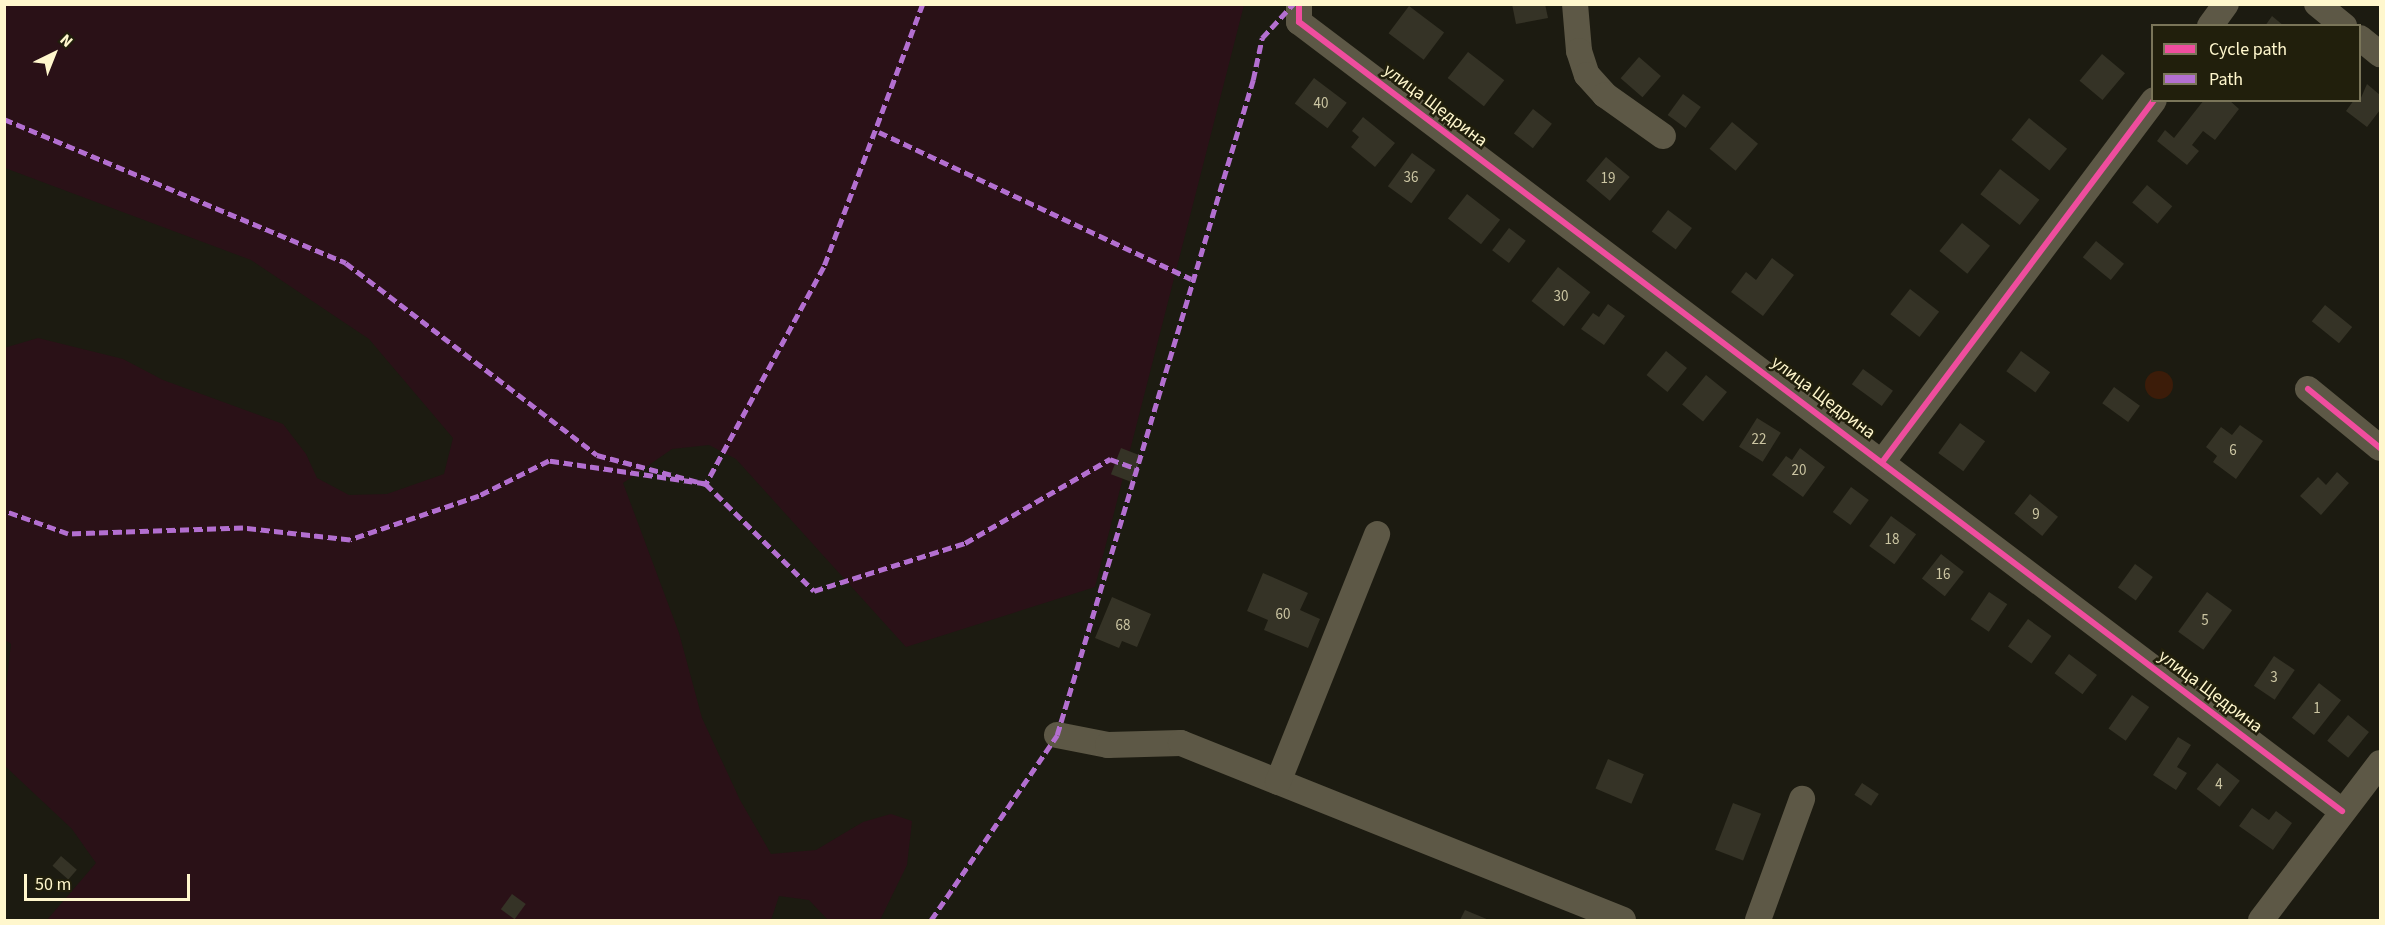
<!DOCTYPE html>
<html>
<head>
<meta charset="utf-8">
<style>
	body { margin:0 }
	#map { position:relative; width:2385px; height:925px; overflow:hidden; background:#1c1b11; font-family:"Source Sans 3",sans-serif }
	div>[style] { position:absolute }
	[style*='--x'] { left:calc(var(--x)*1px); top:calc(var(--y)*1px); width:calc(var(--w)*1px); rotate:calc(var(--a)*1deg) }
	.green>* { inset:0; background:#2a1117 }
	.water>* { inset:0; background:#3c1c09 }
	.round { border-radius:50% }
	.building>* { inset:0; background:#353326; transform-origin:0 0 }
	.minor>* { height:26px; margin:-13px; padding:0 13px; transform-origin:13px; border-radius:13px; background:#5d5846 }
	.quiet>* { height:4.5px; margin-top:-2.25px; transform-origin:0; background:repeating-linear-gradient(90deg,#b36fd0 0 9px,transparent 0 13.5px) }
	.cycleway>* { height:6px; margin:-3px; padding:0 3px; transform-origin:3px; border-radius:3px; background:#ef4d9e }
	span { translate:-50% -50%; white-space:nowrap; text-align:center; line-height:1.15; -webkit-text-stroke:5px #211f0c; paint-order:stroke }
	.number-label { font-size:15px; color:#ccc6a3 }
	.number-label span { -webkit-text-stroke-width:0 }
	.street-label { font-size:18px; color:#fff7cd }
	.frame { position:absolute; inset:0; border:6px solid #fff7cd; pointer-events:none }
	.legend { position:absolute; left:2151px; top:24px; width:210px; height:78px; box-sizing:border-box; background:#211f0c; border:2px solid #7a7559; margin:0; padding:8px 10px; list-style:none; font-size:18px; color:#fff7cd }
	.legend li { display:flex; align-items:center; gap:12px; height:30px }
	.legend b { width:30px; border:2px solid #7a7559 }
	.north { position:absolute; left:24px; top:24px; width:60px; height:60px; -webkit-text-stroke:4px #211f0c; paint-order:stroke; rotate:43deg; font-size:16px; font-weight:700; line-height:24px; text-align:center; color:#fff7cd }
	.north::after { content:''; display:block; margin:auto; width:21px; height:27px; background:#fff7cd; clip-path:polygon(50% 0,100% 100%,50% 72%,0 100%) }
	.scale { position:absolute; left:24px; top:874px; width:166px; height:27px; box-sizing:border-box; border:3px solid #fff7cd; border-top:0; padding-left:8px; font-size:18px; line-height:21px; white-space:nowrap; color:#fff7cd; -webkit-text-stroke:4px #211f0c; paint-order:stroke }
</style>
</head>
<body>
<div id="map">
	<div class="green">
		<i style="clip-path:polygon(5px 5px,1244px 5px,1095px 587px,906px 647px,736px 459px,709px 445px,672px 449px,623px 483px,679px 633px,702px 718px,740px 800px,771px 854px,816px 850px,863px 822px,891px 814px,912px 821px,907px 865px,880px 920px,828px 920px,809px 900px,779px 896px,771px 920px,47px 920px,96px 863px,72px 829px,5px 766px,4px 705px,11px 644px,4px 639px,4px 348px,38px 338px,123px 359px,163px 380px,283px 424px,306px 454px,317px 478px,349px 495px,387px 494px,444px 474px,453px 438px,369px 339px,251px 260px,5px 168px)"></i>
	</div>
	<div class="water">
		<i class="round" style="left:2145px;top:371px;width:28px;height:28px"></i>
	</div>
	<div class="building">
		<i style="clip-path:polygon(1512px 4px,1545px 4px,1548px 18px,1516px 24px)"></i>
		<i style="left:1409px;top:6px;width:44px;height:34px;rotate:37deg"></i>
		<i style="clip-path:polygon(2272px 16px,2284px 26px,2265px 26px)"></i>
		<i style="left:1468px;top:52px;width:46px;height:33px;rotate:38deg"></i>
		<i style="left:2102px;top:54px;width:30px;height:35px;rotate:40deg"></i>
		<i style="left:1639px;top:57px;width:29px;height:28px;rotate:41deg"></i>
		<i style="left:1314px;top:78px;width:41px;height:32px;rotate:37deg"></i>
		<i style="clip-path:polygon(2367px 84px,2380px 95px,2380px 110px,2367px 127px,2346px 111px,2354px 100px,2360px 100px)"></i>
		<i style="left:1683px;top:94px;width:22px;height:26px;rotate:36deg"></i>
		<i style="clip-path:polygon(2204px 100px,2229px 100px,2239px 109px,2215px 140px,2203px 131px,2192px 145px,2199px 151px,2187px 165px,2157px 141px,2165px 130px,2174px 138px)"></i>
		<i style="left:1533px;top:109px;width:24px;height:31px;rotate:38deg"></i>
		<i style="clip-path:polygon(1363px 117px,1395px 143px,1375px 167px,1351px 147px,1359px 137px,1352px 131px)"></i>
		<i style="left:2029px;top:118px;width:49px;height:28px;rotate:39deg"></i>
		<i style="left:1732px;top:122px;width:34px;height:35px;rotate:40deg"></i>
		<i style="left:1412px;top:153px;width:29px;height:41px;rotate:36deg"></i>
		<i style="left:1606px;top:157px;width:31px;height:31px;rotate:40deg"></i>
		<i style="left:2000px;top:169px;width:50px;height:32px;rotate:38deg"></i>
		<i style="left:2147px;top:185px;width:33px;height:23px;rotate:40deg"></i>
		<i style="left:1467px;top:194px;width:42px;height:31px;rotate:38deg"></i>
		<i style="left:1668px;top:210px;width:30px;height:27px;rotate:37deg"></i>
		<i style="left:1962px;top:223px;width:36px;height:36px;rotate:39deg"></i>
		<i style="left:1509px;top:228px;width:21px;height:28px;rotate:37deg"></i>
		<i style="left:2096px;top:241px;width:36px;height:21px;rotate:39deg"></i>
		<i style="clip-path:polygon(1772px 258px,1794px 275px,1763px 316px,1731px 292px,1746px 272px,1756px 280px)"></i>
		<i style="left:1558px;top:267px;width:41px;height:43px;rotate:38deg"></i>
		<i style="left:1910px;top:289px;width:37px;height:32px;rotate:38deg"></i>
		<i style="clip-path:polygon(1608px 304px,1625px 316px,1604px 345px,1581px 329px,1593px 313px,1599px 317px)"></i>
		<i style="left:2325px;top:305px;width:35px;height:21px;rotate:39deg"></i>
		<i style="left:1666px;top:351px;width:27px;height:31px;rotate:39deg"></i>
		<i style="left:2021px;top:351px;width:36px;height:25px;rotate:36deg"></i>
		<i style="left:1863px;top:369px;width:37px;height:19px;rotate:36deg"></i>
		<i style="left:1706px;top:375px;width:27px;height:38px;rotate:39deg"></i>
		<i style="left:2114px;top:387px;width:32px;height:20px;rotate:36deg"></i>
		<i style="left:1757px;top:418px;width:28px;height:34px;rotate:32deg"></i>
		<i style="left:1960px;top:423px;width:31px;height:37px;rotate:36deg"></i>
		<i style="clip-path:polygon(2240px 425px,2263px 441px,2236px 479px,2213px 462px,2217px 456px,2206px 447px,2221px 427px,2232px 435px)"></i>
		<i style="left:1121px;top:448px;width:22px;height:28px;rotate:21deg"></i>
		<i style="clip-path:polygon(1800px 448px,1825px 467px,1803px 497px,1772px 475px,1786px 456px,1792px 460px)"></i>
		<i style="clip-path:polygon(2337px 472px,2349px 483px,2321px 515px,2300px 496px,2318px 477px,2326px 485px)"></i>
		<i style="left:1851px;top:487px;width:22px;height:31px;rotate:36deg"></i>
		<i style="left:2030px;top:494px;width:36px;height:25px;rotate:39deg"></i>
		<i style="left:1891px;top:516px;width:31px;height:37px;rotate:36deg"></i>
		<i style="left:1941px;top:554px;width:29px;height:31px;rotate:38deg"></i>
		<i style="left:2135px;top:564px;width:22px;height:29px;rotate:36deg"></i>
		<i style="clip-path:polygon(1263px 573px,1308px 593px,1300px 610px,1320px 619px,1308px 648px,1264px 630px,1268px 620px,1247px 611px)"></i>
		<i style="left:1989px;top:592px;width:22px;height:33px;rotate:34deg"></i>
		<i style="left:2207px;top:592px;width:31px;height:49px;rotate:36deg"></i>
		<i style="clip-path:polygon(1112px 597px,1151px 614px,1137px 647px,1122px 641px,1119px 648px,1095px 638px)"></i>
		<i style="left:2028px;top:619px;width:29px;height:34px;rotate:36deg"></i>
		<i style="left:2069px;top:654px;width:35px;height:24px;rotate:37deg"></i>
		<i style="left:2274px;top:656px;width:25px;height:36px;rotate:34deg"></i>
		<i style="left:2319px;top:683px;width:28px;height:44px;rotate:38deg"></i>
		<i style="left:2132px;top:695px;width:21px;height:41px;rotate:35deg"></i>
		<i style="left:2348px;top:715px;width:27px;height:33px;rotate:39deg"></i>
		<i style="clip-path:polygon(2178px 737px,2191px 745px,2177px 767px,2187px 773px,2176px 790px,2153px 775px)"></i>
		<i style="left:1608px;top:759px;width:39px;height:32px;rotate:23deg"></i>
		<i style="left:2217px;top:763px;width:29px;height:33px;rotate:38deg"></i>
		<i style="left:1862px;top:783px;width:20px;height:14px;rotate:33deg"></i>
		<i style="left:1733px;top:803px;width:30px;height:50px;rotate:21deg"></i>
		<i style="clip-path:polygon(2252px 808px,2269px 820px,2276px 811px,2292px 823px,2273px 850px,2239px 826px)"></i>
		<i style="left:61px;top:856px;width:21px;height:13px;rotate:41deg"></i>
		<i style="left:512px;top:894px;width:17px;height:19px;rotate:36deg"></i>
		<i style="clip-path:polygon(1465px 910px,1489px 920px,1460px 920px)"></i>
	</div>
	<div class="minor">
		<i style="--x:1299;--y:4;--w:18;--a:90"></i>
		<i style="--x:1299;--y:22;--w:1308;--a:37.11"></i>
		<i style="--x:1575;--y:4;--w:47;--a:85.1"></i>
		<i style="--x:1579;--y:51;--w:25;--a:72"></i>
		<i style="--x:1587;--y:75;--w:27;--a:48"></i>
		<i style="--x:1605;--y:95;--w:71;--a:35.3"></i>
		<i style="--x:2317;--y:4;--w:35;--a:39"></i>
		<i style="--x:2210;--y:26;--w:27;--a:-54"></i>
		<i style="--x:2360;--y:38;--w:26;--a:39"></i>
		<i style="--x:2308;--y:389;--w:93;--a:39.3"></i>
		<i style="--x:1883;--y:461;--w:451;--a:-53.1"></i>
		<i style="--x:1057;--y:735;--w:52;--a:11.1"></i>
		<i style="--x:1108;--y:745;--w:73;--a:-1.6"></i>
		<i style="--x:1181;--y:743;--w:476;--a:21.8"></i>
		<i style="--x:1278;--y:782;--w:267;--a:-68.2"></i>
		<i style="--x:1758;--y:920;--w:129;--a:-70"></i>
		<i style="--x:2261;--y:920;--w:197;--a:-52.8"></i>
	</div>
	<div class="quiet">
		<i style="--x:923;--y:4;--w:281;--a:110.6"></i>
		<i style="--x:824;--y:267;--w:247;--a:118.5"></i>
		<i style="--x:706;--y:484;--w:152;--a:44.7"></i>
		<i style="--x:814;--y:591;--w:158;--a:-17.6"></i>
		<i style="--x:965;--y:543;--w:168;--a:-30.1"></i>
		<i style="--x:1110;--y:459;--w:30;--a:20"></i>
		<i style="--x:4;--y:119;--w:371;--a:22.8"></i>
		<i style="--x:346;--y:263;--w:316;--a:37.4"></i>
		<i style="--x:597;--y:455;--w:113;--a:14.9"></i>
		<i style="--x:706;--y:484;--w:159;--a:-171.7"></i>
		<i style="--x:549;--y:461;--w:78;--a:153.4"></i>
		<i style="--x:479;--y:496;--w:136;--a:161.2"></i>
		<i style="--x:350;--y:540;--w:108;--a:-173.6"></i>
		<i style="--x:243;--y:528;--w:175;--a:178"></i>
		<i style="--x:68;--y:534;--w:68;--a:-160.2"></i>
		<i style="--x:879;--y:132;--w:345;--a:25.2"></i>
		<i style="--x:931;--y:920;--w:224;--a:-55.7"></i>
		<i style="--x:1057;--y:735;--w:684;--a:-73.34"></i>
		<i style="--x:1253;--y:80;--w:43;--a:-77.9"></i>
		<i style="--x:1262;--y:38;--w:46;--a:-47.6"></i>
	</div>
	<div class="cycleway">
		<i style="--x:1299;--y:4;--w:18;--a:90"></i>
		<i style="--x:1299;--y:22;--w:1308;--a:37.11"></i>
		<i style="--x:2308;--y:389;--w:93;--a:39.3"></i>
		<i style="--x:1883;--y:461;--w:451;--a:-53.1"></i>
	</div>
	<div class="number-label">
		<span style="left:1321px;top:104px">40</span>
		<span style="left:1411px;top:178px">36</span>
		<span style="left:1608px;top:179px">19</span>
		<span style="left:1561px;top:297px">30</span>
		<span style="left:1759px;top:440px">22</span>
		<span style="left:2233px;top:451px">6</span>
		<span style="left:1799px;top:471px">20</span>
		<span style="left:2036px;top:515px">9</span>
		<span style="left:1892px;top:540px">18</span>
		<span style="left:1943px;top:575px">16</span>
		<span style="left:1283px;top:615px">60</span>
		<span style="left:2205px;top:621px">5</span>
		<span style="left:1123px;top:626px">68</span>
		<span style="left:2274px;top:678px">3</span>
		<span style="left:2317px;top:709px">1</span>
		<span style="left:2219px;top:785px">4</span>
	</div>
	<div class="street-label">
		<span style="left:1435px;top:106px;rotate:37deg">улица Щедрина</span>
		<span style="left:1823px;top:398px;rotate:37deg">улица Щедрина</span>
		<span style="left:2210px;top:692px;rotate:37deg">улица Щедрина</span>
	</div>
	<div class="frame"></div>
	<ul class="legend">
	<li><b style="height:8px;background:#ef4d9e"></b>Cycle path</li>
	<li><b style="height:8px;background:#b36fd0"></b>Path</li>
	</ul>
	<div class="north">N</div>
	<div class="scale">50 m</div>
</div>
</body>
</html>
